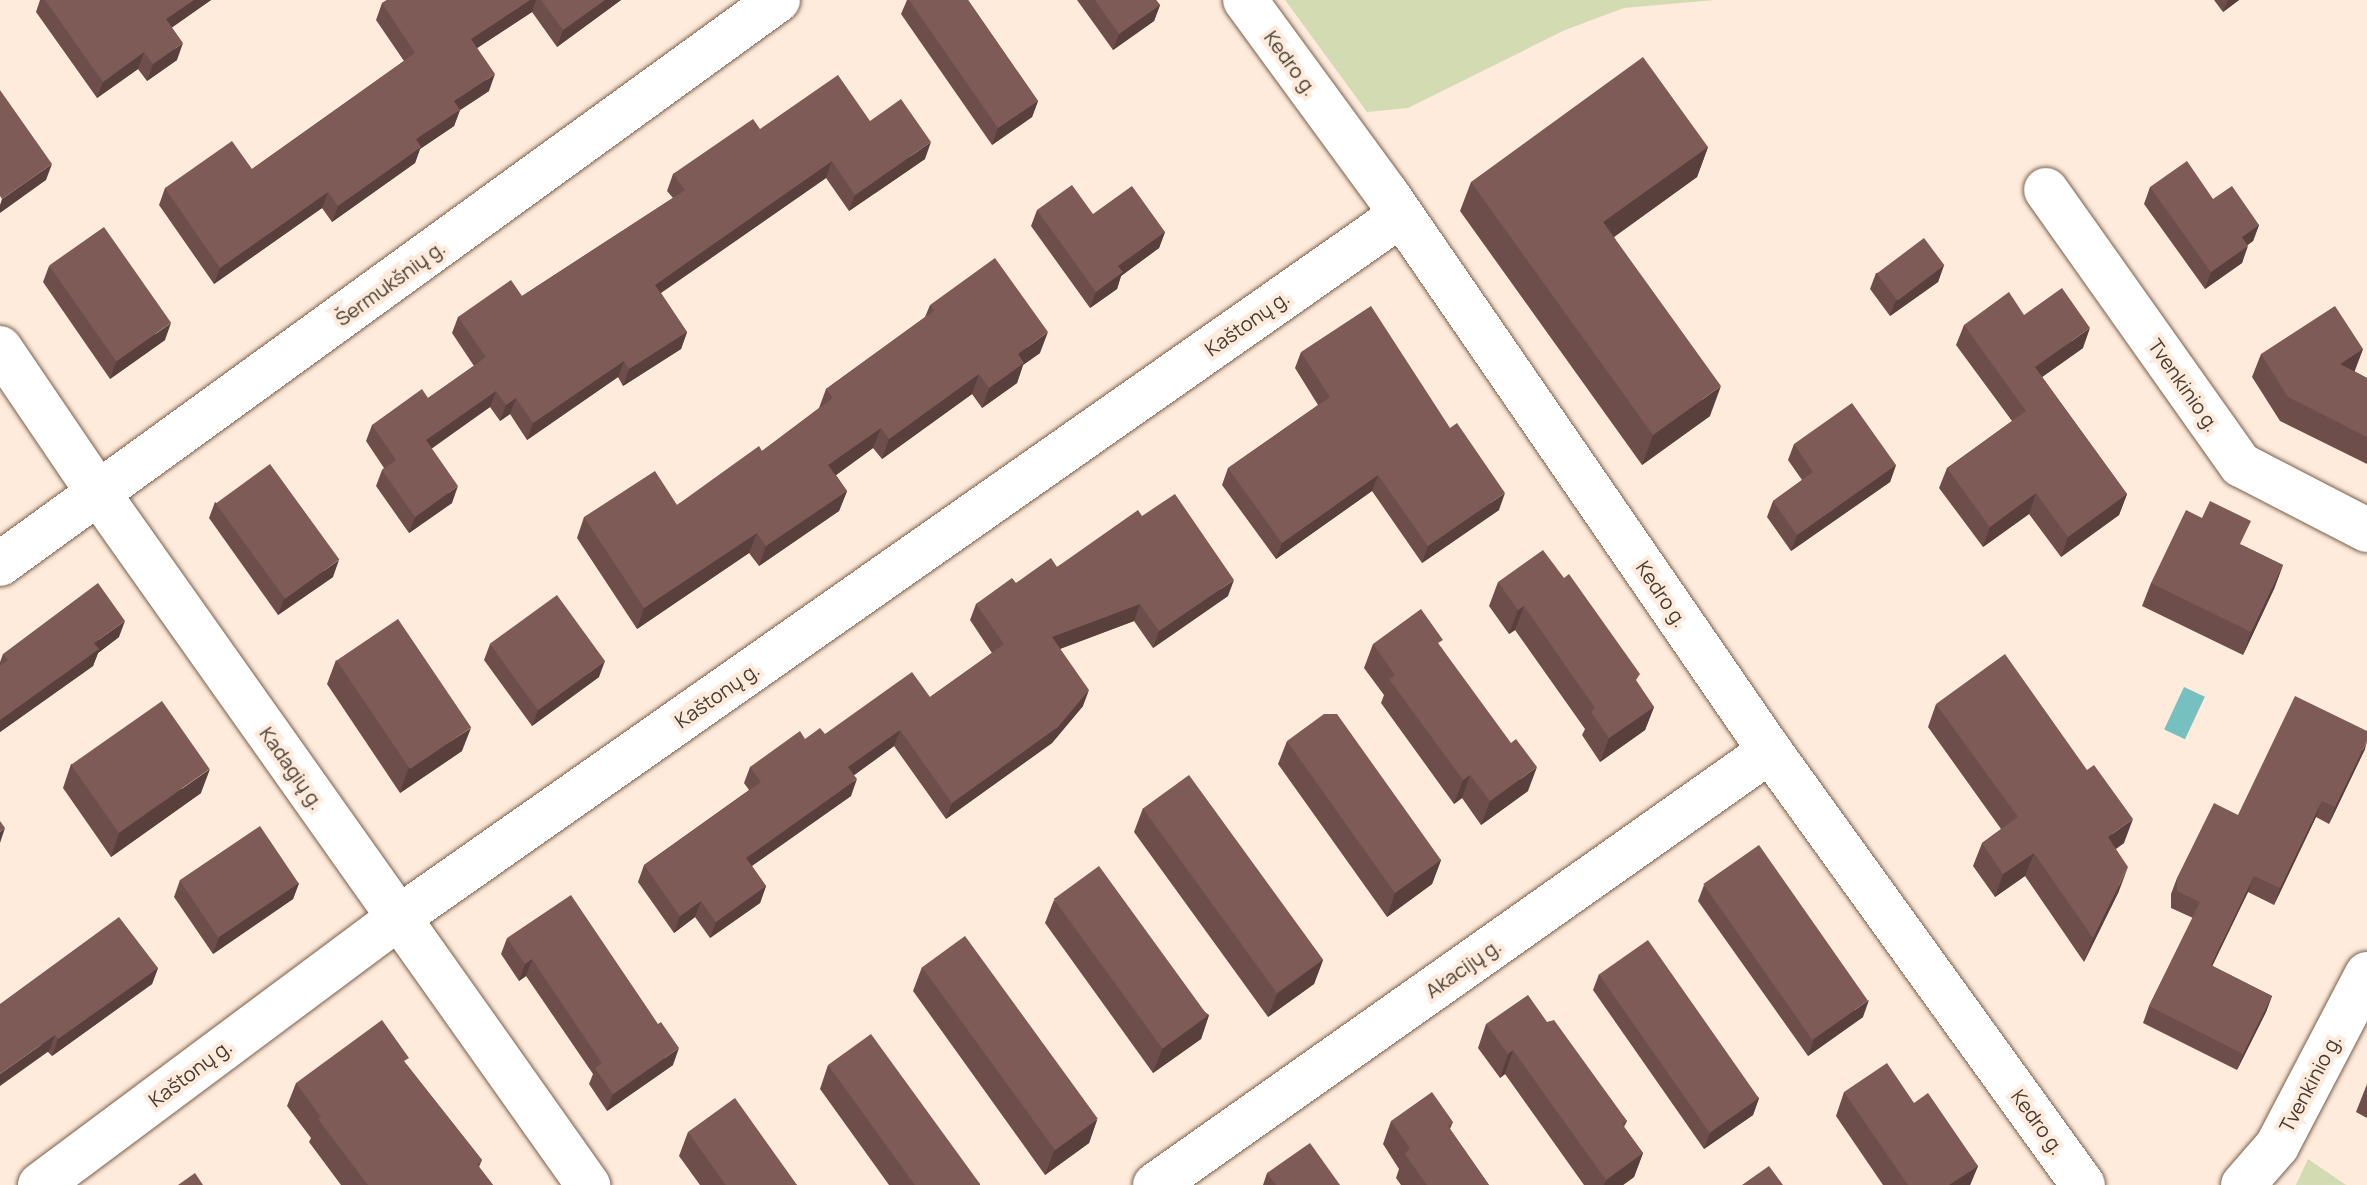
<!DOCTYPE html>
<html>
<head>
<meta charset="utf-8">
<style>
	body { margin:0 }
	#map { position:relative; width:2367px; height:1185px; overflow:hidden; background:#feebdc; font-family:Manrope,sans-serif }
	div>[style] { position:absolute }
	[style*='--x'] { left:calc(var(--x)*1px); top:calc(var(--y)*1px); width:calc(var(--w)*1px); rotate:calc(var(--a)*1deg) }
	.green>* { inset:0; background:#d2dbb2 }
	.water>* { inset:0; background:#76c0c0; transform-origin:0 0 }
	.roads { filter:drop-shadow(0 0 2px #7a5f49) drop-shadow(0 0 2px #7a5f49) }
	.street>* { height:44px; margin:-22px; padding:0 22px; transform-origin:22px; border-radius:22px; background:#fff }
	.wall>* { inset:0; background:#6d4e4b }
	.shaded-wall>* { inset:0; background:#59403d }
	.building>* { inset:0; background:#7f5b57; transform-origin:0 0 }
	span { translate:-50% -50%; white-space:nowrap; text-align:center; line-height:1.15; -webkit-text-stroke:8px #feebdc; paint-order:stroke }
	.street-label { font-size:20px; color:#463a30 }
</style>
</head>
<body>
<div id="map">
	<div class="green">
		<i style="clip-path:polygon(1285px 0,1715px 0,1624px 8px,1565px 30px,1408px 108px,1367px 112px)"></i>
		<i style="clip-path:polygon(2308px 1159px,2346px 1185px,2296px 1185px)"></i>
	</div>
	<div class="water">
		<i style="left:2184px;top:687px;width:23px;height:47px;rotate:25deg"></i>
	</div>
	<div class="roads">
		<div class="street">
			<i style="--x:1245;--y:0;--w:240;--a:53.8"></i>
			<i style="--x:1387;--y:194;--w:676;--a:55.49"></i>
			<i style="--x:1770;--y:751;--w:535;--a:54.2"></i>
			<i style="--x:2046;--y:190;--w:337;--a:54.7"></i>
			<i style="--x:2241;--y:465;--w:142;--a:27.3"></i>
			<i style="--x:0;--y:348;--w:176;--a:55.9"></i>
			<i style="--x:99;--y:494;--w:847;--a:54.71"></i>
			<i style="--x:0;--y:564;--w:961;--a:-35.94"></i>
			<i style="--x:40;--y:1185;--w:447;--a:-36.7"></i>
			<i style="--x:398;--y:918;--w:1225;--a:-35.03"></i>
			<i style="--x:1155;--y:1185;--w:753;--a:-35.21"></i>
			<i style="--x:2243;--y:1185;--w:52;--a:-48.9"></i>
			<i style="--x:2277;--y:1146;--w:194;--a:-62.4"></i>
		</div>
	</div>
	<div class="wall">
		<i style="clip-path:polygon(40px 0,211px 0,172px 27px,177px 60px,147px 81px,138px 69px,97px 98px,36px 12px)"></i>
		<i style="clip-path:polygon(387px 0,621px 0,557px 47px,532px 12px,477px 48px,489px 91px,460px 110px,454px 126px,420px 149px,415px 163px,332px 222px,322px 208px,214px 284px,159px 205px,165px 188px,252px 169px,404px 61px,376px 20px,382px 3px)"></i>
		<i style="clip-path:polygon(907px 0,968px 0,1038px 101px,1032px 117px,992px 145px,901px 14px)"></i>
		<i style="clip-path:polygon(1077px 0,1156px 0,1160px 5px,1154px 21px,1113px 50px)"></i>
		<i style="clip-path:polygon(2214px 0,2239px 0,2223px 12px)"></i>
		<i style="clip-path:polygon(760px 129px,925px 159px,849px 211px,826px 178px,661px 293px,687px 332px,681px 349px,623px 386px,618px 377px,527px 440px,510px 414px,500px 421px,490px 407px,431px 448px,452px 503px,409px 533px,376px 486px,382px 470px,384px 468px,366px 441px,372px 425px,428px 398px,474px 366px,452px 333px,458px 317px,522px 296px,673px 198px,667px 191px,673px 174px)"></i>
		<i style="clip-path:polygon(1708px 147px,1697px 177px,1614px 237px,1710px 416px,1642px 465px,1460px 211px,1471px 182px)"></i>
		<i style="clip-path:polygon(2150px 187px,2213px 199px,2259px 225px,2253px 241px,2247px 245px,2242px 263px,2205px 289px,2144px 204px)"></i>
		<i style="clip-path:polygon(1037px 210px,1093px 214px,1165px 232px,1159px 248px,1121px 276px,1117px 289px,1090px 308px,1031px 226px)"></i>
		<i style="clip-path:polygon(1944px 265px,1938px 282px,1890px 316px,1870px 289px,1876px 273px)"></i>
		<i style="clip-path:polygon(49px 266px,165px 340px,110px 379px,43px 282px)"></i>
		<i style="clip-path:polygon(930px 305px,1040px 353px,1023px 365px,1017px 383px,982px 408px,972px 394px,882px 459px,873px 448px,836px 475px,847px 491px,839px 511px,759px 566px,749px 553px,637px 629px,577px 538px,584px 517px,677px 505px,762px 451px,819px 408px,826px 389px,925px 317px)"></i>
		<i style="clip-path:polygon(2024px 315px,2083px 348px,2042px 377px,2127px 494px,2119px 515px,2061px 557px,2029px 514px,1983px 547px,1939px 488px,1947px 468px,2012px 421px,1956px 345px,1964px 325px)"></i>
		<i style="clip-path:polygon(2363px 349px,2354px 371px,2367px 378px,2367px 464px,2280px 421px,2252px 377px,2261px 354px)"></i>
		<i style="clip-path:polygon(1301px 352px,1499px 510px,1422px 563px,1372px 491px,1276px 559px,1222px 485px,1228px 468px,1318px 405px,1295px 368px)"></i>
		<i style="clip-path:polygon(1794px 444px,1896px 465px,1890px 482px,1791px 551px,1767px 517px,1773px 501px,1802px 480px,1788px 460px)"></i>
		<i style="clip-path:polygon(215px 502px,333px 577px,278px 615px,209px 518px)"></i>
		<i style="clip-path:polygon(1142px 516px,1228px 596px,1153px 648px,1134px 621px,1060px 649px,1083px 706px,1052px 743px,946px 819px,894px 746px,854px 775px,851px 796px,752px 866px,766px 886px,760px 903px,710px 938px,695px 917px,674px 933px,638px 882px,644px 865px,749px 790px,744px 783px,750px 767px,805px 739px,825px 734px,930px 697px,992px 653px,970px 620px,976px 604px,1016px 583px,1057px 567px)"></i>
		<i style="clip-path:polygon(2242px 545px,2283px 565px,2274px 589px,2243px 655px,2142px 606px,2151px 583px)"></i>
		<i style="clip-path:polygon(1498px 582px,1637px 683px,1654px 707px,1645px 730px,1600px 762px,1582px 735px,1585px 729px,1515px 630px,1509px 634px,1489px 606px)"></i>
		<i style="clip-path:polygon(119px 637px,98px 653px,93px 666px,0 732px,0 662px,3px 654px)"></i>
		<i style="clip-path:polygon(490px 644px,599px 677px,532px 726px,484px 660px)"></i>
		<i style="clip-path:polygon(1373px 644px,1441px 647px,1528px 791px,1481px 825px,1462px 798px,1454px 804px,1381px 703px,1384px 695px,1364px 668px)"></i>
		<i style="clip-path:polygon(336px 660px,462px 751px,400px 793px,327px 684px)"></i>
		<i style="clip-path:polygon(1936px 704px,2124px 843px,2116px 849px,2119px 891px,2084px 962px,2025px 876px,1995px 897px,1973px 866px,1982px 843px,2001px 829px,1928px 727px)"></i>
		<i style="clip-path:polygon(1287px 741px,1441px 860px,1432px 884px,1387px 917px,1278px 764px)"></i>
		<i style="clip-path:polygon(2365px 749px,2329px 824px,2316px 817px,2274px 905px,2248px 892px,2212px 966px,2272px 996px,2266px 1012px,2237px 1070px,2143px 1023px,2149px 1006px,2193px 918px,2171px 908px,2171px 894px,2177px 878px,2238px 815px)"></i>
		<i style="clip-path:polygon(71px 764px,201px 793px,111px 857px,63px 788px)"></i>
		<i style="clip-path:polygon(1143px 808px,1323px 960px,1314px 984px,1268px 1017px,1134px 832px)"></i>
		<i style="clip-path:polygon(180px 880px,299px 883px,293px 899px,213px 954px,174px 897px)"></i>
		<i style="clip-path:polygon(1704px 885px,1863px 1017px,1808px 1056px,1698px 901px)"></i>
		<i style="clip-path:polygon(1054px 900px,1209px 1015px,1201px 1039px,1153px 1073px,1045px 923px)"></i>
		<i style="clip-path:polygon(507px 938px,673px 1065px,607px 1111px,589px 1084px,593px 1074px,526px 976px,519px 981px,501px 954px)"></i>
		<i style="clip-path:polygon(922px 967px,1097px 1120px,1089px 1143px,1045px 1175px,913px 991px)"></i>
		<i style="clip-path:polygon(158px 968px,152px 984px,52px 1056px,0 1004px)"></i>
		<i style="clip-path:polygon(1599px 974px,1759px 1098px,1753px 1115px,1704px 1149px,1593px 990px)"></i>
		<i style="clip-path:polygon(1547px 1022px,1627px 1121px,1624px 1127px,1643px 1153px,1634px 1177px,1623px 1185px,1584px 1185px,1505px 1074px,1500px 1078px,1478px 1048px,1486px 1024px)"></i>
		<i style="clip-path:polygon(406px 1064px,482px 1160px,479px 1167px,493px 1185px,341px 1185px,309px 1142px,311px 1138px,287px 1106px,296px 1083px)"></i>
		<i style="clip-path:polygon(828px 1065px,980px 1184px,980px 1185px,889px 1185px,820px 1089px)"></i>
		<i style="clip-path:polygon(2367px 1084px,2367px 1118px,2356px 1112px)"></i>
		<i style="clip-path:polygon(1844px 1092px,1914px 1103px,1978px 1166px,1970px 1185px,1883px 1185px,1836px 1116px)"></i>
		<i style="clip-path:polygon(1391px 1121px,1453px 1122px,1450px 1129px,1489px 1185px,1401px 1185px,1396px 1178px,1399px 1169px,1383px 1144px)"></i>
		<i style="clip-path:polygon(688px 1132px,797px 1185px,700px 1185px,679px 1156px)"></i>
		<i style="clip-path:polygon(1267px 1173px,1340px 1185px,1263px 1185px)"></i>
	</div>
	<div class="shaded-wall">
		<i style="clip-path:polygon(194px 0,211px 0,160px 36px,166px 19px)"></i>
		<i style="clip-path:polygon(530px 0,536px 0,532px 12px,465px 56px,471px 39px)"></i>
		<i style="clip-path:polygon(605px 0,621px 0,557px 47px,563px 30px)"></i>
		<i style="clip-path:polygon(2228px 0,2239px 0,2223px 12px)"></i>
		<i style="clip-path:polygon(1160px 5px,1154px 21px,1113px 50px,1119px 34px)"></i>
		<i style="clip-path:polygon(183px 43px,177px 60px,147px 81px,153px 64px)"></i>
		<i style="clip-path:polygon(144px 52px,138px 69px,97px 98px,103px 82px)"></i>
		<i style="clip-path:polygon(495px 74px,489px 91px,448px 118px,454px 101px)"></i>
		<i style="clip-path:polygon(1038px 101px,1032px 117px,992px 145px,998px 128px)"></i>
		<i style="clip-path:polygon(460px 110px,454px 126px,420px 149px,415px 163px,332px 222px,338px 206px,416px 139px)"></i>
		<i style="clip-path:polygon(931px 142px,925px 159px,849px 211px,855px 195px)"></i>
		<i style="clip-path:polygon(1708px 147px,1697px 177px,1593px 252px,1603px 222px)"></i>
		<i style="clip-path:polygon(832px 161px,826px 178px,649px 301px,655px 285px)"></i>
		<i style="clip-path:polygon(52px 164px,46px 180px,0 213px,0 205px,2px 199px)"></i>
		<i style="clip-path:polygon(328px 192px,322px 208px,214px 284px,220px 268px)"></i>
		<i style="clip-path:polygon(2259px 225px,2253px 241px,2236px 254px,2242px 237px)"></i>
		<i style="clip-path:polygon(1165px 232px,1159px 248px,1121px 276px,1117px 289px,1090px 308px,1096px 292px,1118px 266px)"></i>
		<i style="clip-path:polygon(2248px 246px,2242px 263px,2205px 289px,2211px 272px)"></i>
		<i style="clip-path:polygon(1944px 265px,1938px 282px,1890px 316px,1896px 300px)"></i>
		<i style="clip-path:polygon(171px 323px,165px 340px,110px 379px,116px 362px)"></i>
		<i style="clip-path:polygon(2090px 328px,2083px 348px,2028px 387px,2035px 367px)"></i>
		<i style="clip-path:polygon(687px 332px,681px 349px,623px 386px,629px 369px)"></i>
		<i style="clip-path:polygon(1048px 332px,1040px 353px,1023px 365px,1017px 383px,982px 408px,989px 388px,1018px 354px)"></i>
		<i style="clip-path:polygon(2363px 349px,2354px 373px,2340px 364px)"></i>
		<i style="clip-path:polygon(624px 361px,618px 377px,527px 440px,533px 423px)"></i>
		<i style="clip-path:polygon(979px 374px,972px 394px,882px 459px,889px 439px)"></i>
		<i style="clip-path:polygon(1721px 386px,1710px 416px,1642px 465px,1653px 435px)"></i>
		<i style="clip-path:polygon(496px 391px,490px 407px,420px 457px,426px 440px)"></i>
		<i style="clip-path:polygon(516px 398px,510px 414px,500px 421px,506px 405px)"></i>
		<i style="clip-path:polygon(881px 428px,873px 448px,821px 486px,828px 465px)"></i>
		<i style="clip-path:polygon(1896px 465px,1890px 482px,1791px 551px,1797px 535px)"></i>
		<i style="clip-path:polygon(1378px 475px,1372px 491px,1276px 559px,1282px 543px)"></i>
		<i style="clip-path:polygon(458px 486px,452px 503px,409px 533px,415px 517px)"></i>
		<i style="clip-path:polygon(847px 491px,839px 511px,759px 566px,766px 546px)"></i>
		<i style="clip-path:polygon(1505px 493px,1499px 510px,1422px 563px,1428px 546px)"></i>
		<i style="clip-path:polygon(2036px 493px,2029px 514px,1983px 547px,1990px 527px)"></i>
		<i style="clip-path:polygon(2127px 494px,2119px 515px,2061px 557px,2068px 537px)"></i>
		<i style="clip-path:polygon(757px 533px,749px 553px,637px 629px,644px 608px)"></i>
		<i style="clip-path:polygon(339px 560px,333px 577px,278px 615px,284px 599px)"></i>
		<i style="clip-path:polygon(2283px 565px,2274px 589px,2243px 655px,2251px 632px)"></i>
		<i style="clip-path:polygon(1234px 580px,1228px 596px,1153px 648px,1159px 631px)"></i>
		<i style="clip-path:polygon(1140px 604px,1134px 621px,1046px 654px,1052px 637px)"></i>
		<i style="clip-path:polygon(1524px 606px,1515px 630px,1509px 634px,1518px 610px)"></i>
		<i style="clip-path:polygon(125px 621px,119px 637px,98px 653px,93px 666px,0 732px,0 720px,94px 643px)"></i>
		<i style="clip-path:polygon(605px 661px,599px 677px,532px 726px,538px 710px)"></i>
		<i style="clip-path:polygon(1089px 690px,1083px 706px,1052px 743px,946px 819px,952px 803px)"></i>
		<i style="clip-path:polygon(1654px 707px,1645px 730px,1600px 762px,1609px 738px)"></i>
		<i style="clip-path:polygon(471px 728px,462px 751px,400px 793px,408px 769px)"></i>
		<i style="clip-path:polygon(900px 730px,894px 746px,842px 784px,848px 767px)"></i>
		<i style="clip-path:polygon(2367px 741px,2365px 749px,2329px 824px,2335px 807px)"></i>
		<i style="clip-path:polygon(1537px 767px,1528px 791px,1481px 825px,1490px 801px)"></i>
		<i style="clip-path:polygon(210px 769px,201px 793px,111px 857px,119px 833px)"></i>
		<i style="clip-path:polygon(1470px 775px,1462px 798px,1454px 804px,1463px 780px)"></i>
		<i style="clip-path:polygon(857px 779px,851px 796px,740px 874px,746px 858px)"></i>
		<i style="clip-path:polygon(2322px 801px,2316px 817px,2274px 905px,2280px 888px)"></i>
		<i style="clip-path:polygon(2133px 819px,2124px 843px,2099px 860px,2108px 837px)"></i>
		<i style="clip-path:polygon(5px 828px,0 843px,0 832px)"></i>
		<i style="clip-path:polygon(2034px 853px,2025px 876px,1995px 897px,2003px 874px)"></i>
		<i style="clip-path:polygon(1441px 860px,1432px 884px,1387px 917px,1395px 893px)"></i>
		<i style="clip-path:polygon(2128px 867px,2119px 891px,2084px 962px,2093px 938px)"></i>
		<i style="clip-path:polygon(2254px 876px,2248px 892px,2205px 981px,2211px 965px)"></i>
		<i style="clip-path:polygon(299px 883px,293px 899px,213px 954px,219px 937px)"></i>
		<i style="clip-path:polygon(766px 886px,760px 903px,710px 938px,716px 922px)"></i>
		<i style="clip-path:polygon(701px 901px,695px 917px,674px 933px,680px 916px)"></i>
		<i style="clip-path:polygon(532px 959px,526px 976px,519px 981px,525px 964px)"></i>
		<i style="clip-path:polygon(1323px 960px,1314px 984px,1268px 1017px,1277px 994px)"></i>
		<i style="clip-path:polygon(158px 968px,152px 984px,52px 1056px,58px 1039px)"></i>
		<i style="clip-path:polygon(2272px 996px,2266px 1012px,2237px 1070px,2243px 1054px)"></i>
		<i style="clip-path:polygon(1869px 1000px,1863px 1017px,1808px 1056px,1814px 1039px)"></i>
		<i style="clip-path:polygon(1209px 1015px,1201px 1039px,1153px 1073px,1162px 1049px)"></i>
		<i style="clip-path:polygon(55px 1035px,49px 1051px,0 1086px,0 1074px)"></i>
		<i style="clip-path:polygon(679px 1048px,673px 1065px,607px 1111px,613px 1094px)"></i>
		<i style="clip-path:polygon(1513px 1050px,1505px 1074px,1500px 1078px,1508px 1054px)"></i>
		<i style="clip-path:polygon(1759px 1098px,1753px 1115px,1704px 1149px,1710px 1133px)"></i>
		<i style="clip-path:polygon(1097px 1120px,1089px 1143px,1045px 1175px,1054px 1151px)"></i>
		<i style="clip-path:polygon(1643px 1153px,1634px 1177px,1623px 1185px,1604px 1185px,1606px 1180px)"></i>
		<i style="clip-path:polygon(1978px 1166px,1970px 1185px,1949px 1185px)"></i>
	</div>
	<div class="building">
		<i style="clip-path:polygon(45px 0,194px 0,166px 19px,183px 43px,153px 64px,144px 52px,103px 82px)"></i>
		<i style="clip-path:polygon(387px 0,530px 0,471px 39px,495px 74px,454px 101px,460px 110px,416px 139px,421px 147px,338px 206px,328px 192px,220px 268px,165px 188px,232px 141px,252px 169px,415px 53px,382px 3px)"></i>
		<i style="clip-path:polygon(541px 0,605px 0,563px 30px)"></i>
		<i style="clip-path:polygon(909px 0,968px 0,1038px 101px,998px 128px)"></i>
		<i style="clip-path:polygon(1095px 0,1156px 0,1160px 5px,1119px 34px)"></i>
		<i style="clip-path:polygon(1643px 57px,1708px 147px,1603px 222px,1721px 386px,1653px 435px,1471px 182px)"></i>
		<i style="clip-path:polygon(838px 75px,870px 121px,901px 99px,931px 142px,855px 195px,832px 161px,655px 285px,687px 332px,629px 369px,624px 361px,533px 423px,516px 398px,506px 405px,496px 391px,426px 440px,458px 486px,415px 517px,382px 470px,396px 460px,372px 425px,422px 389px,428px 398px,486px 357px,458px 317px,511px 280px,522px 296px,685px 190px,673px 174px,753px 119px,760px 129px)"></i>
		<i style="clip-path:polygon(0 90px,52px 164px,2px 199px,0 196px)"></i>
		<i style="clip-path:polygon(2187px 161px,2213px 199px,2232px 186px,2259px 225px,2242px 237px,2248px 246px,2211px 272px,2150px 187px)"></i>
		<i style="clip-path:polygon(1072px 185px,1093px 214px,1132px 186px,1165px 232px,1118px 266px,1123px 272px,1096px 292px,1037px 210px)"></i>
		<i style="left:104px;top:227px;width:117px;height:67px;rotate:55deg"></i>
		<i style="left:1924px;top:238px;width:34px;height:59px;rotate:53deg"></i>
		<i style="clip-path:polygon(995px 258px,1048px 332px,1018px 354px,1024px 363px,989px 388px,979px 374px,889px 439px,881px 428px,828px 465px,847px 491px,766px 546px,757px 533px,644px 608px,584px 517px,655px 471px,677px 505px,759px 446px,762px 451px,833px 398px,826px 389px,934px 311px,930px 305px)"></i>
		<i style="clip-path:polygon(2062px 288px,2090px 328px,2035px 367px,2127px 494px,2068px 537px,2036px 493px,1990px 527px,1947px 468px,2026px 411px,1964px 325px,2009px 292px,2024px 315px)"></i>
		<i style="clip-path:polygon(1371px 306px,1450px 428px,1457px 423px,1505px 493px,1428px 546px,1378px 475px,1282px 543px,1228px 468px,1330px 397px,1301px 352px)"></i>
		<i style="clip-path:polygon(2335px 306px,2363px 349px,2340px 364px,2367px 378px,2367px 437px,2288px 397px,2261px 354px)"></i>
		<i style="clip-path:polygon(1852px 403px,1896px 465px,1797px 535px,1773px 501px,1813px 472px,1794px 444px)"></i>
		<i style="left:270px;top:464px;width:118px;height:67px;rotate:54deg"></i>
		<i style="clip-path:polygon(1175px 494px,1234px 580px,1159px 631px,1140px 604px,1052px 637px,1089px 690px,1058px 727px,952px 803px,900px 730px,848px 767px,857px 779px,746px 858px,766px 886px,716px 922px,701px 901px,680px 916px,644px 865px,761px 782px,750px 767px,800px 731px,805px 739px,820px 728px,825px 734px,912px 672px,930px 697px,1004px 644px,976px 604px,1012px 578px,1016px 583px,1051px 558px,1057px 567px,1138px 510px,1142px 516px)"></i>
		<i style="clip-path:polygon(2210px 501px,2251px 521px,2240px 544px,2283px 565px,2251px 632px,2151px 583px,2186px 510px,2202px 518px)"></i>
		<i style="clip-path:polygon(1543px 550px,1564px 578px,1569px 574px,1640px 674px,1636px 680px,1654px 707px,1609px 738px,1591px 712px,1595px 708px,1524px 606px,1518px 610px,1498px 582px)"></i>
		<i style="clip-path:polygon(98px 583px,125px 621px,94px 643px,99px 649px,0 720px,0 666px,8px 660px,3px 654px)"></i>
		<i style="left:557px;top:595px;width:82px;height:83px;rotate:54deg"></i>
		<i style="clip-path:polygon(1421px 609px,1443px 640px,1438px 643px,1511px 743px,1516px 739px,1537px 767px,1490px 801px,1470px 775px,1463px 780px,1389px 679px,1395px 675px,1373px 644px)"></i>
		<i style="left:398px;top:619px;width:131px;height:74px;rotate:56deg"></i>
		<i style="clip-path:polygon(2005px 654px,2087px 770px,2094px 765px,2133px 819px,2108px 837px,2128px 867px,2093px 938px,2034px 853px,2003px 874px,1982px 843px,2018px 817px,1936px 704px)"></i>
		<i style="clip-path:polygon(2295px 696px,2367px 731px,2367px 741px,2335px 807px,2322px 801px,2280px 888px,2254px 876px,2211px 965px,2272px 996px,2243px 1054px,2149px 1006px,2200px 902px,2177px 891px,2177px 878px,2214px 803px,2238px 815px)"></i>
		<i style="left:162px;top:701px;width:83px;height:111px;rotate:55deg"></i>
		<i style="clip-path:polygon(1324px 714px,1337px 714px,1441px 860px,1395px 893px,1287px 741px)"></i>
		<i style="left:1189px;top:775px;width:228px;height:57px;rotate:54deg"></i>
		<i style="clip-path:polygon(0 821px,5px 828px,0 832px)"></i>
		<i style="left:260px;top:826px;width:69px;height:97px;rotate:56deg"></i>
		<i style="left:1759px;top:845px;width:190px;height:68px;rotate:55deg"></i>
		<i style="left:1099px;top:866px;width:185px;height:56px;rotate:54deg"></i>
		<i style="clip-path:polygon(571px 895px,658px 1024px,661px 1022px,679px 1048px,613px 1094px,595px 1068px,602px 1063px,532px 959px,525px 964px,507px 938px)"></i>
		<i style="clip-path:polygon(119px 917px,158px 968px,58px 1039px,55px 1035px,0 1074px,0 1004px)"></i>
		<i style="left:965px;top:936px;width:226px;height:53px;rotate:54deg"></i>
		<i style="left:1648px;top:940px;width:193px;height:60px;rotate:55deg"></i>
		<i style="clip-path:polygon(1528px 995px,1547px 1022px,1554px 1020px,1627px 1121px,1622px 1124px,1643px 1153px,1606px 1180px,1513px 1050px,1508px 1054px,1486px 1024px)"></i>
		<i style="clip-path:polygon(382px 1020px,409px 1058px,404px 1061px,482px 1160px,477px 1164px,493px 1185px,368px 1185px,318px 1119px,321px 1117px,296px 1083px)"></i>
		<i style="clip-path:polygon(871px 1034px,980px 1184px,979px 1185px,915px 1185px,828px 1065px)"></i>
		<i style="clip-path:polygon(1887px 1063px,1914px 1103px,1928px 1093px,1978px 1166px,1949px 1185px,1908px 1185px,1844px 1092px)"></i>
		<i style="clip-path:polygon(1432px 1092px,1453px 1122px,1448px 1126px,1489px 1185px,1427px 1185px,1405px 1154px,1410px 1148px,1391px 1121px)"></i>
		<i style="clip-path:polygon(735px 1098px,797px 1185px,726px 1185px,688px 1132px)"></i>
		<i style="clip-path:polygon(1310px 1143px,1340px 1185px,1276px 1185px,1267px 1173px)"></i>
		<i style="clip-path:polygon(1769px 1166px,1783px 1185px,1742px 1185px)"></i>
		<i style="clip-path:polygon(195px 1173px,203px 1185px,178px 1185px)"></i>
	</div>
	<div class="street-label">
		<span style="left:1291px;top:63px;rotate:54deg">Kedro g.</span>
		<span style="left:390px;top:283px;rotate:-36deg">Šermukšnių g.</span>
		<span style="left:1247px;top:323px;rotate:-35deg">Kaštonų g.</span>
		<span style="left:2184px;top:385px;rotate:55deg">Tvenkinio g.</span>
		<span style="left:1662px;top:594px;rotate:56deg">Kedro g.</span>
		<span style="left:717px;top:695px;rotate:-35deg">Kaštonų g.</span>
		<span style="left:292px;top:768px;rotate:55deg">Kadagių g.</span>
		<span style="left:1463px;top:968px;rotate:-35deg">Akacijų g.</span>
		<span style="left:190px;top:1073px;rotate:-37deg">Kaštonų g.</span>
		<span style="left:2310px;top:1083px;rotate:-62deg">Tvenkinio g.</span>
		<span style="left:2038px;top:1122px;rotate:54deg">Kedro g.</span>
	</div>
</div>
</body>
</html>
